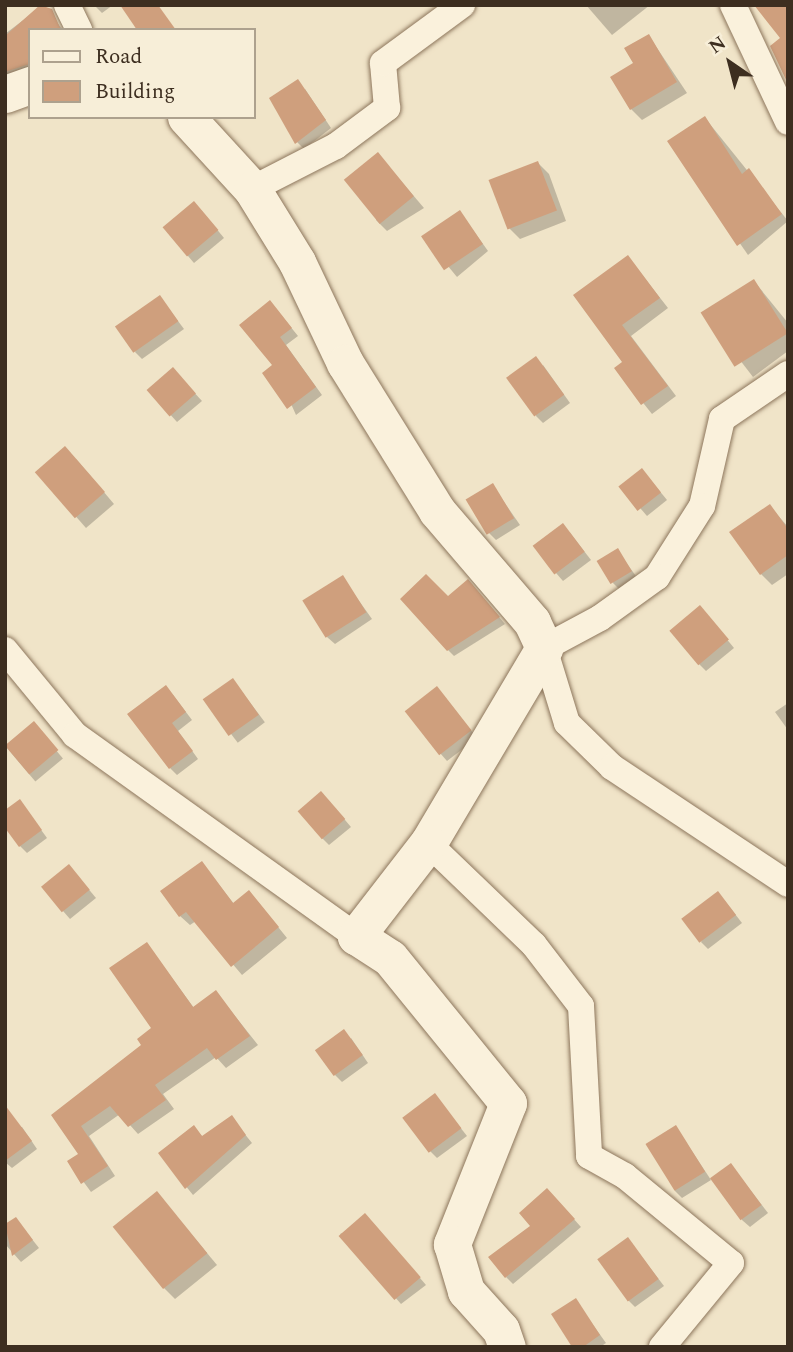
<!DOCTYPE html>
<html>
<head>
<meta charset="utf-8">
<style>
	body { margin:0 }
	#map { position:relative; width:793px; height:1352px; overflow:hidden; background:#f0e4c8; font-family:Spectral,serif }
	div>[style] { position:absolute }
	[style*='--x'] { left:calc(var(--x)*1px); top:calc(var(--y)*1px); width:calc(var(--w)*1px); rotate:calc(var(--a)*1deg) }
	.shadow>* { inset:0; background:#0003; transform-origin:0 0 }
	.building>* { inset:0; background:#cf9f7d; transform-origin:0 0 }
	.roads { filter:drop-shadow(0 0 2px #8d765c) drop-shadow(0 0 2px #8d765c) }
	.street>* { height:26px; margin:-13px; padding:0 13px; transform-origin:13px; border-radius:13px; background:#faf1dc }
	.secondary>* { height:37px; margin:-18.5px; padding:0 18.5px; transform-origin:18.5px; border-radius:18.5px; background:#faf1dc }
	span { translate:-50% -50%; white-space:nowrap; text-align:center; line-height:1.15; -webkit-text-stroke:6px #f7eed8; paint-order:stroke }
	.frame { position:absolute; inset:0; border:7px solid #3d2e20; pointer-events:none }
	.legend { position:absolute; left:28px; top:28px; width:228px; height:91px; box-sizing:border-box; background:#f7eed8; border:2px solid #ada18e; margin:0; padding:9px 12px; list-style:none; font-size:21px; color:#3d2e20 }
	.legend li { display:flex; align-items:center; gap:14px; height:35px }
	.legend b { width:35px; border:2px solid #ada18e }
	.north { position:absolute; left:695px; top:28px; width:70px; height:70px; -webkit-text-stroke:5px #f7eed8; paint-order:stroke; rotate:325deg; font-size:19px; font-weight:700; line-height:28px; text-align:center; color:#3d2e20 }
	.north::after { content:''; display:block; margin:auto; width:24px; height:32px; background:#3d2e20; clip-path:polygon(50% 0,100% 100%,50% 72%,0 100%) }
</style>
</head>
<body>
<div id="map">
	<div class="shadow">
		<i style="clip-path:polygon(43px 5px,63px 30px,30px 30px,30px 72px,5px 82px,5px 34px)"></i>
		<i style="clip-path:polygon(94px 5px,113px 5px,102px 13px)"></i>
		<i style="clip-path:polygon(586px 5px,650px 5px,612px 35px)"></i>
		<i style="clip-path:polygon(649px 36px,687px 93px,642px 120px,631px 109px,636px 63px)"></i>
		<i style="clip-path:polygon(305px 89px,331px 128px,304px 149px,297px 142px)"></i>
		<i style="clip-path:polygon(705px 118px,788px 221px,748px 255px,669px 141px)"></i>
		<i style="clip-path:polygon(378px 154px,424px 208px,387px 231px,376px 220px)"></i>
		<i style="clip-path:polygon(538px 163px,549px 174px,566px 221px,520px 239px,509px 228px)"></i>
		<i style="clip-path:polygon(201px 210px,224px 238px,194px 263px,164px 228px)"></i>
		<i style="clip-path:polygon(460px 212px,488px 251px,457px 277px,424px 237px)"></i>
		<i style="clip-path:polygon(628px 257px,668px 308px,631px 336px,676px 396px,652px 414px,616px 369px,624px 362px,575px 296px)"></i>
		<i style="clip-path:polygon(754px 281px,788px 323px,788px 351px,753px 377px,706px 316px)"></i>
		<i style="clip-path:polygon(160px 297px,184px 329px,142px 359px,135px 352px)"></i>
		<i style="clip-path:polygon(277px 310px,298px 336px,286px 345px,322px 395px,296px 415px,274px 366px)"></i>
		<i style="clip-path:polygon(543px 365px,570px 403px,543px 423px,536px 416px)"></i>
		<i style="clip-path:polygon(180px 377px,202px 401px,177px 422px,149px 391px)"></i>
		<i style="clip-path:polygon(76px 459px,114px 504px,86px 528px,37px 472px)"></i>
		<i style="clip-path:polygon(649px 478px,667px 500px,647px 516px,622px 487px)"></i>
		<i style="clip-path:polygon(493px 486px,520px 525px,496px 540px,489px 533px)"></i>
		<i style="clip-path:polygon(770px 506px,788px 527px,788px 574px,772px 585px,761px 574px)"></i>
		<i style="clip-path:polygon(570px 533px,591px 560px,563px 581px,556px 573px)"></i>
		<i style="clip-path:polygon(618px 551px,638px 579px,620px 590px,613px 583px)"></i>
		<i style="clip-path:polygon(342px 577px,372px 619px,335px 644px,327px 637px)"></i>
		<i style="clip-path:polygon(473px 587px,505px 624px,454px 656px,448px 650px)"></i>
		<i style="clip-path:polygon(707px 615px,734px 648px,706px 671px,699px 664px)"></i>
		<i style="left:233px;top:680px;width:53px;height:34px;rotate:53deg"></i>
		<i style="clip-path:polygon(173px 695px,192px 720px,178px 731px,198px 759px,177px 775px,170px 768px)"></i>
		<i style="clip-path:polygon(444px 696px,477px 738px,447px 761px,440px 753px)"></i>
		<i style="clip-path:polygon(788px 703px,788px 730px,775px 712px)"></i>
		<i style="left:34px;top:724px;width:45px;height:36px;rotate:50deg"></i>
		<i style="clip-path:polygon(328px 800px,351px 827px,329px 845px,322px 838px)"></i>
		<i style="clip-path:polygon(26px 809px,47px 838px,27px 853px,20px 846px)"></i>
		<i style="clip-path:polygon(202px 863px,234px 904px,258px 902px,287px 938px,242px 975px,196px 921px,190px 925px,180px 916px)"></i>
		<i style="clip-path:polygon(76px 874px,96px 898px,70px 919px,63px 911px)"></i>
		<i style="clip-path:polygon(725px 901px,742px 923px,708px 949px,701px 942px)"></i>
		<i style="clip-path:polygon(147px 944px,194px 1008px,216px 992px,258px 1045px,226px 1068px,216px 1057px,163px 1094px,174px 1109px,138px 1134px,120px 1114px,89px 1136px,115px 1176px,91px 1192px,69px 1162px,81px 1154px,54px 1116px,144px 1045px,154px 1029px)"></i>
		<i style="clip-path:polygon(351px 1038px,368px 1063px,342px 1082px,335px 1075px)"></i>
		<i style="clip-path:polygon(441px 1103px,467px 1136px,437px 1158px,430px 1151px)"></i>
		<i style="clip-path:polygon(231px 1117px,252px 1143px,193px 1195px,160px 1154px,194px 1128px,203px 1137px)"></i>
		<i style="clip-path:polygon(5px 1127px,22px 1127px,37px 1149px,12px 1168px,5px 1162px)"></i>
		<i style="clip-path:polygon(676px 1127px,711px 1180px,682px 1198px,675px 1191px)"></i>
		<i style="clip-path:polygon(731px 1165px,768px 1213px,750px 1227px,742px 1220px)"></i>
		<i style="clip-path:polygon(157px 1193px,217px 1265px,175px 1299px,164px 1288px)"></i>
		<i style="clip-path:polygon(554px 1197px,581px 1227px,513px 1284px,506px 1277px)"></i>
		<i style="clip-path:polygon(16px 1219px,39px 1248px,21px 1262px,5px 1244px,5px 1227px)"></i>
		<i style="clip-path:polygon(372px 1222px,426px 1285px,401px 1304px,340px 1234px)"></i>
		<i style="clip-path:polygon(628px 1239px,664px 1286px,635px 1307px,628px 1300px)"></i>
		<i style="clip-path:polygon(576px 1301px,606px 1343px,600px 1347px,575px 1347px)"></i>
	</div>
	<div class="building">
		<i style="clip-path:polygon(40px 5px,52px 9px,61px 30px,30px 30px,30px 64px,5px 72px,5px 36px)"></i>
		<i style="clip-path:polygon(120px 5px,158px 5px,176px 30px,137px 30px)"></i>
		<i style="clip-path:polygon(754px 5px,788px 5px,788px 84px,770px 46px,780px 38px)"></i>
		<i style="clip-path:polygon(649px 34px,677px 82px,630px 110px,610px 77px,633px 63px,624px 48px)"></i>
		<i style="clip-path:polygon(298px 79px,326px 120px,295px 144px,269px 98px)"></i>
		<i style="clip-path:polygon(705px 116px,742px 174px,749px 168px,782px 214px,737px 246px,667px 141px)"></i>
		<i style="left:378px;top:152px;width:57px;height:44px;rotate:51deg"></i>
		<i style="left:538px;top:161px;width:53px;height:53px;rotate:69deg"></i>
		<i style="left:194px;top:201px;width:38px;height:41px;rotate:50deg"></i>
		<i style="left:460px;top:210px;width:41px;height:47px;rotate:56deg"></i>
		<i style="clip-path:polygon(628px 255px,660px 298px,622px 325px,668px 386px,641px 405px,614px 368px,622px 362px,573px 295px)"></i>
		<i style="left:754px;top:279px;width:64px;height:63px;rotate:58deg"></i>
		<i style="left:160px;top:295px;width:32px;height:55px;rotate:55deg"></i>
		<i style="clip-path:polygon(270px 300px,292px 328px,280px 337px,316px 387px,287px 409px,262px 373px,272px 365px,239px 325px)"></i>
		<i style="left:536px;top:356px;width:48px;height:37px;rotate:54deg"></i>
		<i style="left:173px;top:367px;width:35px;height:35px;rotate:49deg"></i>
		<i style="left:65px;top:446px;width:61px;height:40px;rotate:49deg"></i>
		<i style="left:642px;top:468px;width:31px;height:30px;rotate:52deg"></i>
		<i style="left:493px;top:483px;width:41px;height:32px;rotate:59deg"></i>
		<i style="clip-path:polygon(770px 504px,788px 529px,788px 555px,760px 575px,729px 532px)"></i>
		<i style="left:563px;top:523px;width:36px;height:38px;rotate:53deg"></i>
		<i style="left:618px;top:548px;width:27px;height:25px;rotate:59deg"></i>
		<i style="clip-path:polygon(426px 574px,448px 596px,468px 579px,500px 617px,447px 651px,400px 599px)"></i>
		<i style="left:343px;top:575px;width:44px;height:48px;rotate:58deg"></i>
		<i style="left:700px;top:605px;width:45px;height:40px;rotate:50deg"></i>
		<i style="left:233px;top:678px;width:45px;height:37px;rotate:55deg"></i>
		<i style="clip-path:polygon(166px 685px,186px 712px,172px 723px,193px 751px,169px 769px,127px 714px)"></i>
		<i style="left:437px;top:686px;width:56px;height:41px;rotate:52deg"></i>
		<i style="left:34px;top:721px;width:38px;height:38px;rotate:50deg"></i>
		<i style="left:321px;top:791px;width:37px;height:31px;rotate:49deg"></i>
		<i style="clip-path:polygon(20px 799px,42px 830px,19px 847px,5px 828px,5px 810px)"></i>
		<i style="clip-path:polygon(202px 861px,233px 903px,249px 890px,279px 927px,231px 967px,186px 912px,179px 917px,160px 891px)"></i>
		<i style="left:69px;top:864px;width:33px;height:36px;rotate:51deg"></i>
		<i style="left:718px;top:891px;width:30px;height:46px;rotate:53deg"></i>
		<i style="clip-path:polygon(147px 942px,193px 1007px,216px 990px,250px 1036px,216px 1060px,207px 1048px,155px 1085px,166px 1100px,128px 1127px,110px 1106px,81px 1126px,108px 1166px,81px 1184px,67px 1161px,78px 1154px,51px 1115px,141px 1045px,137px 1039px,151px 1028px,109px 968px)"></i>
		<i style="left:344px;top:1029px;width:32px;height:36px;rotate:54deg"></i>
		<i style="left:435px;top:1093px;width:44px;height:41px;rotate:53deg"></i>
		<i style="clip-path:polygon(5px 1105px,32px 1141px,5px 1161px)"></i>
		<i style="clip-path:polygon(232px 1115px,246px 1135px,185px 1189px,158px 1153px,194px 1125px,202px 1136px)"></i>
		<i style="left:676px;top:1125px;width:55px;height:36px;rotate:58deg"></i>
		<i style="left:731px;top:1163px;width:52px;height:26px;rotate:54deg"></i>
		<i style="clip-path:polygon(547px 1188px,575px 1219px,505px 1278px,488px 1257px,530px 1226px,519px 1213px)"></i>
		<i style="left:157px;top:1191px;width:80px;height:57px;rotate:51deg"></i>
		<i style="left:365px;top:1213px;width:85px;height:35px;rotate:49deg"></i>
		<i style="clip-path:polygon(16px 1217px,33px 1240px,12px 1256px,5px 1224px)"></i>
		<i style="left:628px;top:1237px;width:52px;height:38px;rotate:54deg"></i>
		<i style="clip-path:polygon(576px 1298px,600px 1335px,583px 1347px,572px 1347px,551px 1314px)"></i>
	</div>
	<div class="roads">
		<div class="street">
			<i style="--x:67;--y:5;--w:28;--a:64"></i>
			<i style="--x:733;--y:5;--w:129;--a:64.8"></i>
			<i style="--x:252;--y:189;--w:94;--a:-27.1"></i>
			<i style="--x:336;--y:146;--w:64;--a:-36.7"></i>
			<i style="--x:387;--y:108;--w:45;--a:-95.1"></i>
			<i style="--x:383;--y:63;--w:98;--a:-36.3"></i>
			<i style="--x:788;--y:374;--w:80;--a:145.7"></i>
			<i style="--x:722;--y:419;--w:89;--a:102.9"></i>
			<i style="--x:702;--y:506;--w:84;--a:122.4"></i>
			<i style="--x:657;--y:577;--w:70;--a:144.3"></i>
			<i style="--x:600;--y:618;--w:64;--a:151.8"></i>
			<i style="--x:544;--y:648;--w:78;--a:73"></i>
			<i style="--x:567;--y:723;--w:63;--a:44.4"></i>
			<i style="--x:612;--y:767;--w:211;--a:33.6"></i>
			<i style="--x:5;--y:650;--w:110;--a:50.5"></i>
			<i style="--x:75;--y:735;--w:345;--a:35.6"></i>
			<i style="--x:428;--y:843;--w:147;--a:43.9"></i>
			<i style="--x:534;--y:945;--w:77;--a:52.4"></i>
			<i style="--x:581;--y:1006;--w:150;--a:86.9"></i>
			<i style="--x:589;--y:1156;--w:41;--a:29.1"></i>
			<i style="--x:625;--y:1176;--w:137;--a:39.4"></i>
			<i style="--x:731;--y:1263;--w:109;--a:129.4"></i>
		</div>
		<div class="secondary">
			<i style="--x:5;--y:94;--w:27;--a:-20"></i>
			<i style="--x:186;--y:117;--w:98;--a:47.5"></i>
			<i style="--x:252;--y:189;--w:86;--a:58.3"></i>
			<i style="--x:297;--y:262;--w:112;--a:64.6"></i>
			<i style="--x:345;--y:363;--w:174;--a:58.1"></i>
			<i style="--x:437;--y:511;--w:146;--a:49.4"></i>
			<i style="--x:532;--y:622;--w:29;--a:65"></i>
			<i style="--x:544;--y:648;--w:227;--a:120.7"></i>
			<i style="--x:428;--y:843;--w:118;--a:127.7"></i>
			<i style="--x:356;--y:936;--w:40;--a:32.9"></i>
			<i style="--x:390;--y:958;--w:187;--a:50.9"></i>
			<i style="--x:508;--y:1103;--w:152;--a:111.7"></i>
			<i style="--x:452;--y:1244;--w:49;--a:73.4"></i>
			<i style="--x:466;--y:1291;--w:52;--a:48.1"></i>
			<i style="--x:501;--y:1330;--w:18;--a:71"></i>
		</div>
	</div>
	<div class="frame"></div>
	<ul class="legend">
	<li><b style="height:9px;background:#faf1dc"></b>Road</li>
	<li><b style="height:19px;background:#cf9f7d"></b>Building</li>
	</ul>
	<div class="north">N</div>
</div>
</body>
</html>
